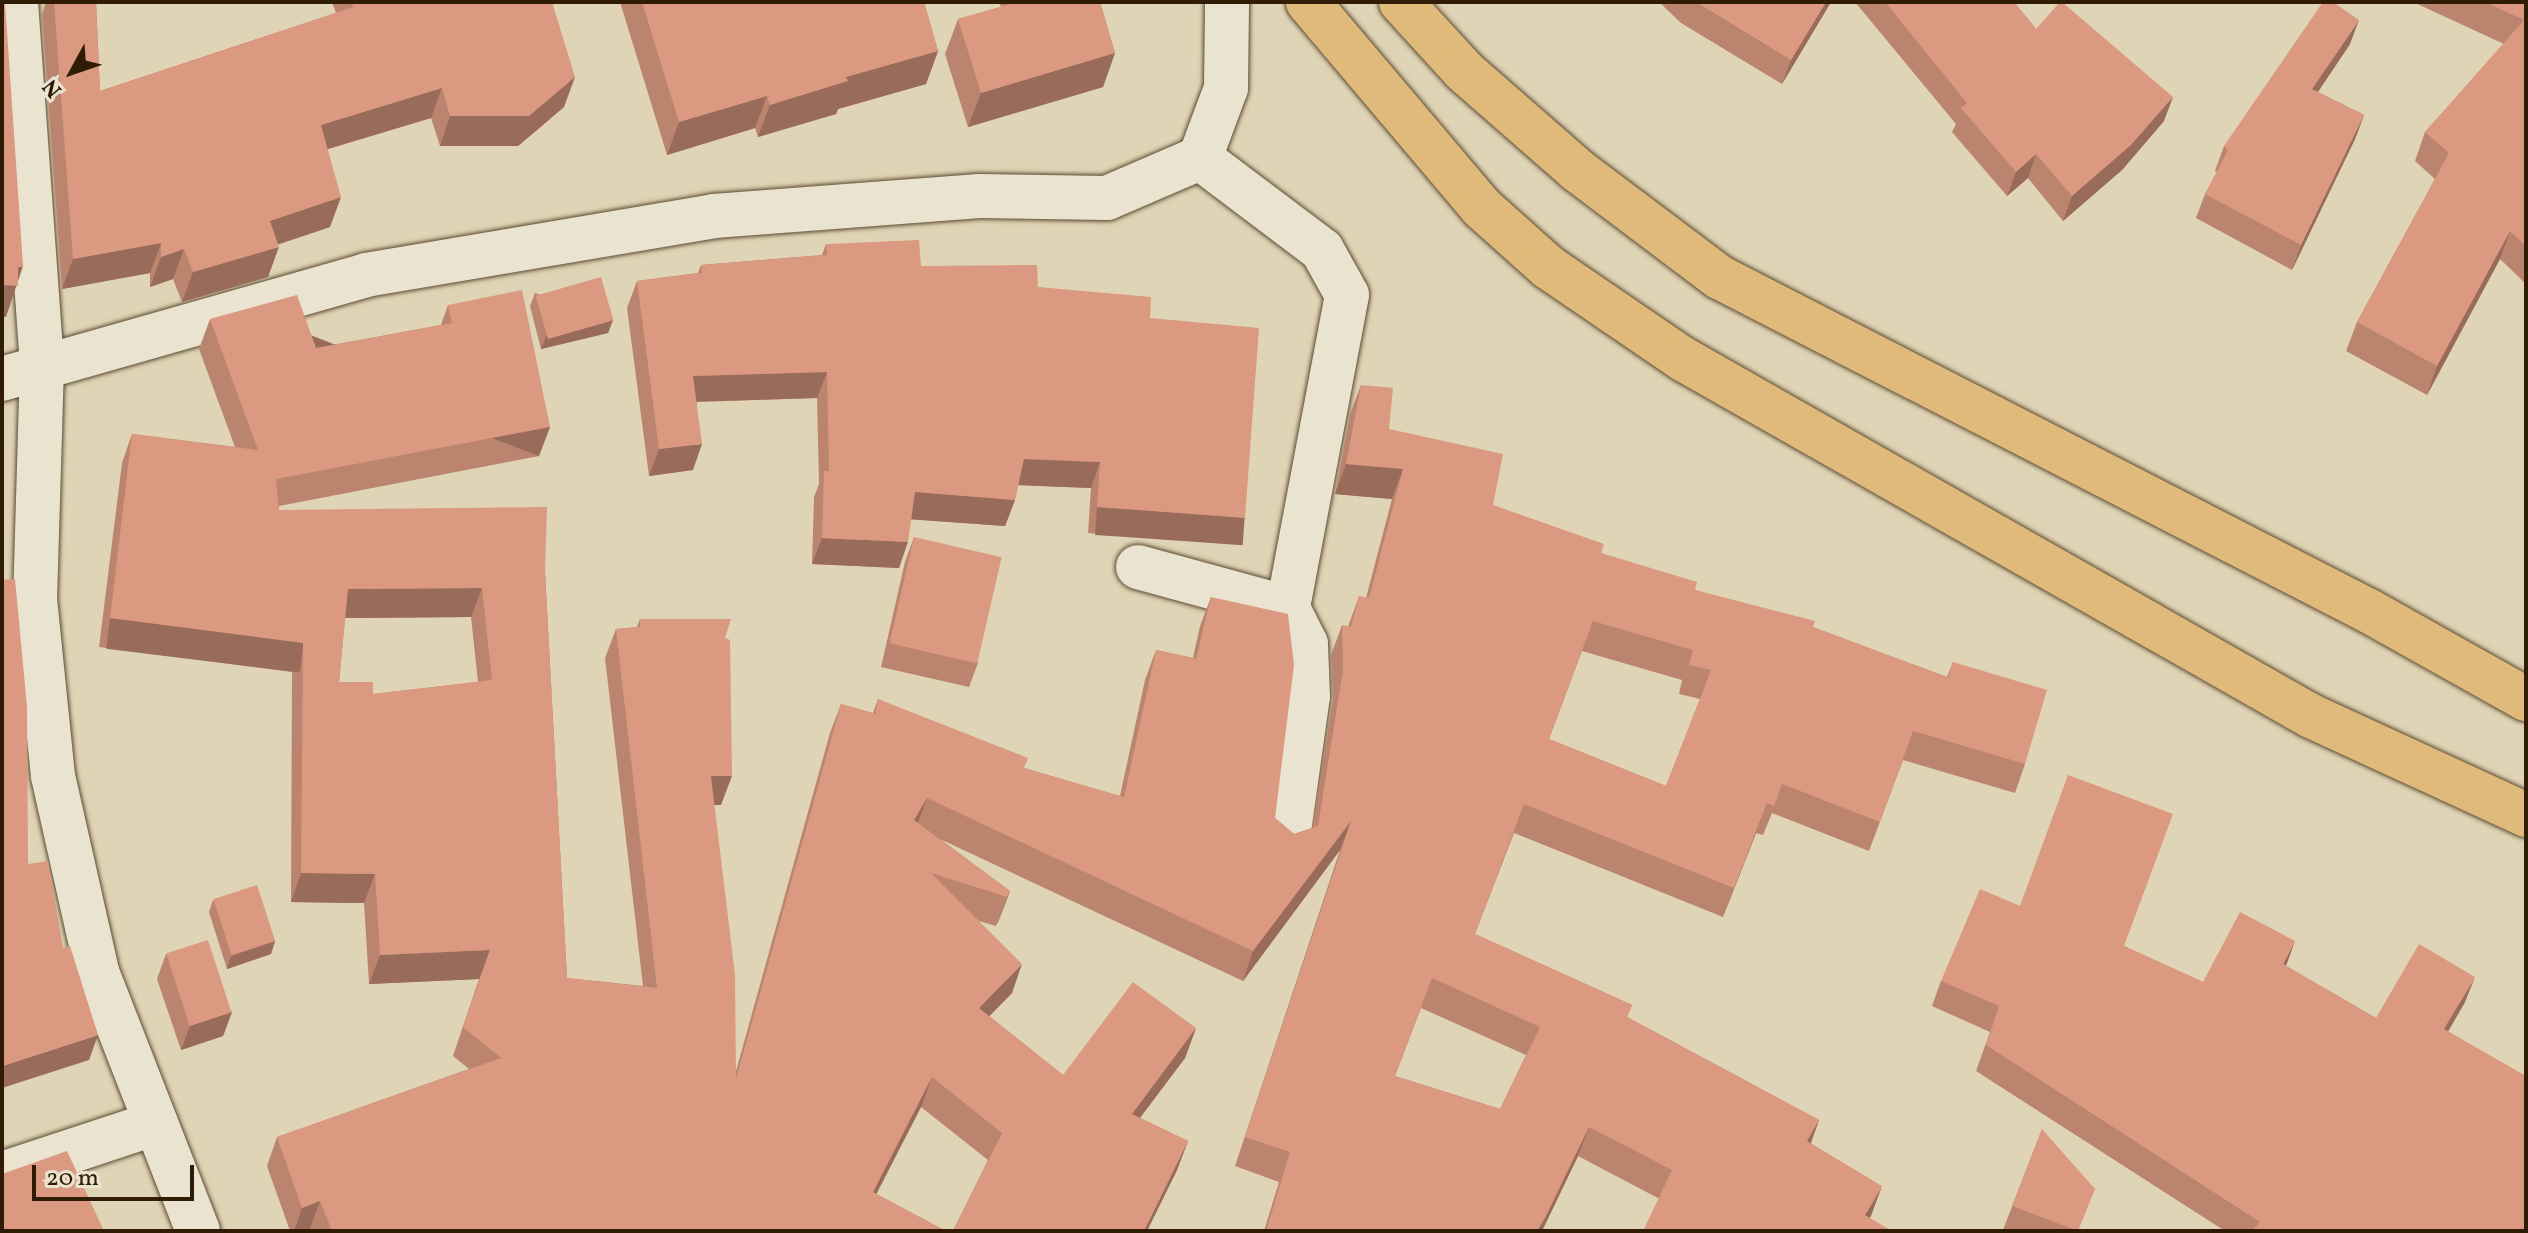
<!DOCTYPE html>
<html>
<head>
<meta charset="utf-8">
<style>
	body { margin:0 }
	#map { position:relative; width:2528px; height:1233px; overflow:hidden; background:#dfd4b5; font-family:Vollkorn,serif }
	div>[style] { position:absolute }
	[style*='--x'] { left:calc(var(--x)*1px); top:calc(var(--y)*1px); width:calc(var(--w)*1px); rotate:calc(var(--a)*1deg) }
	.roads { filter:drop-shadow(0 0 2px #5c4a31) drop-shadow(0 0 2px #5c4a31) }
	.minor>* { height:44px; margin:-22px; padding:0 22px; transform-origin:22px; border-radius:22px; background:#eae3cf }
	.major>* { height:44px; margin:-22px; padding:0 22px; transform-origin:22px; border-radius:22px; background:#e0ba7a }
	.wall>* { inset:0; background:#bb846e }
	.shaded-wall>* { inset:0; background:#996b5a; transform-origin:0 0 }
	.building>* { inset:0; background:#da9980; transform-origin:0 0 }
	span { translate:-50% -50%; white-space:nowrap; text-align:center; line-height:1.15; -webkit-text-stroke:6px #eae3cf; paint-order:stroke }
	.frame { position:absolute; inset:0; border:4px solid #301c05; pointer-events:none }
	.north { position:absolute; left:32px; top:32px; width:80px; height:80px; -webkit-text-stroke:6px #eae3cf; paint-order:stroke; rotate:230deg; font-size:22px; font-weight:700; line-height:32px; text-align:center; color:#301c05 }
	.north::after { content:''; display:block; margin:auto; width:28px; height:36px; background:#301c05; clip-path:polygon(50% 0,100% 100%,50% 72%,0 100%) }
	.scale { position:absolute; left:32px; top:1165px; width:162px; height:36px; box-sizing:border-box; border:4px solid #301c05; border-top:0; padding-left:10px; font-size:24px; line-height:28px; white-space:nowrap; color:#301c05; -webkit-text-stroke:6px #eae3cf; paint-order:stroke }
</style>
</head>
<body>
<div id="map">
	<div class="roads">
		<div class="minor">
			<i style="--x:16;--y:2;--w:364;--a:85.9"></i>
			<i style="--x:42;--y:365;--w:234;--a:91.7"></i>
			<i style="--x:35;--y:599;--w:178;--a:84.2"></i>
			<i style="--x:53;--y:776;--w:201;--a:77.3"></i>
			<i style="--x:97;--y:972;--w:278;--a:68.7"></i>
			<i style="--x:1200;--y:158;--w:153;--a:37"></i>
			<i style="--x:1322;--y:250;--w:51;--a:60.9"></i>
			<i style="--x:1347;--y:295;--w:319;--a:100.7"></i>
			<i style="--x:1288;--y:608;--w:40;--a:63.4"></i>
			<i style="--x:1306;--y:644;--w:52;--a:87.8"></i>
			<i style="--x:1308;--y:696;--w:144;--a:98"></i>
			<i style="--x:2;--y:379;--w:379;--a:-15.9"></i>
			<i style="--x:366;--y:275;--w:353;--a:-9.6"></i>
			<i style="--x:714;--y:216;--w:266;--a:-4.3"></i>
			<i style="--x:979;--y:196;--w:128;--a:0.9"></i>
			<i style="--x:1107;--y:198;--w:101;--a:-23.3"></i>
			<i style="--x:1200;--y:158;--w:75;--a:-69.6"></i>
			<i style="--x:1226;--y:88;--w:86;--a:-89.3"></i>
			<i style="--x:1138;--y:567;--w:156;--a:15.3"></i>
			<i style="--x:2;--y:1174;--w:162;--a:-18.3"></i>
		</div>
		<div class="major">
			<i style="--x:1308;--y:2;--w:268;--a:49.8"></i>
			<i style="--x:1481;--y:207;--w:90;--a:41.8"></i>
			<i style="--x:1548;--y:267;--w:163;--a:34.3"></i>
			<i style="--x:1683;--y:359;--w:722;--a:29.62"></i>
			<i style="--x:2311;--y:716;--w:237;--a:24.7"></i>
			<i style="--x:1401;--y:2;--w:93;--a:47.6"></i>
			<i style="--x:1464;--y:71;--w:150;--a:41.2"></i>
			<i style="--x:1577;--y:170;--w:178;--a:37"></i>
			<i style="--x:1719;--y:277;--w:731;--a:27.2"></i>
			<i style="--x:2369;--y:611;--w:180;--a:29.3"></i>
		</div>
	</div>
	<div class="wall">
		<i style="clip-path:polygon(46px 2px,96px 2px,100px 91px,336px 13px,332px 2px,552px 2px,564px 107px,518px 146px,440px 146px,431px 118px,328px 149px,330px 227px,278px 244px,268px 277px,182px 302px,173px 279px,150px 287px,150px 273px,62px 289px,42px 14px)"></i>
		<i style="clip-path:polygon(620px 2px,924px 2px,938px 51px,926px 84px,838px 109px,836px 114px,758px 137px,755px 128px,667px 155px)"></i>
		<i style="clip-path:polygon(999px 2px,1100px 2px,1115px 53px,1103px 87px,968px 127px,945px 54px,958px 19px,1001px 7px)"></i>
		<i style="clip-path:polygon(1659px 2px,1831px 2px,1782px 84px,1681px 23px)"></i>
		<i style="clip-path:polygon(1855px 2px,2014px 2px,2036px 29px,2164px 121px,2122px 170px,2063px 221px,2028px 178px,2007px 196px,1952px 132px,1956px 124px)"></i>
		<i style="clip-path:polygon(2413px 2px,2526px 2px,2526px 284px,2500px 259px,2427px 395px,2346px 351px,2357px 322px,2435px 179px,2415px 161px,2425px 132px,2504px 44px)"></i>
		<i style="clip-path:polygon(2350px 44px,2318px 92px,2364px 115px,2355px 139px,2292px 270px,2196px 218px,2205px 194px,2217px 172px,2215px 171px,2224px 146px)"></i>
		<i style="clip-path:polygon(826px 244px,921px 266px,1038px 287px,1150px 318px,1245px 518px,1236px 544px,1088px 533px,1091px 488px,1018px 485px,1015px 500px,1005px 526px,911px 519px,899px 568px,812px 564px,814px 497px,819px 484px,817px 398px,697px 402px,693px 470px,649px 476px,627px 308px,637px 281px,698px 273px,701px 265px,822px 255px)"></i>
		<i style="clip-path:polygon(535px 293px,613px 320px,608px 333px,541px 349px,530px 306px)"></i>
		<i style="clip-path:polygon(evenodd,448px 305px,550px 427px,539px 456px,279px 506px,279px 510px,545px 572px,567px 978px,643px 986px,605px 658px,616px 629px,637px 627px,640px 619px,725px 638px,721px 805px,714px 805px,736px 1071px,830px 733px,841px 704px,873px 713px,878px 699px,1024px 768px,1120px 796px,1145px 680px,1156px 650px,1193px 658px,1200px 626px,1211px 597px,1275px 818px,1294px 834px,1312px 828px,1333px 699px,1331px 655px,1342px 625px,1348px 627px,1359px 596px,1366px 598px,1392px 499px,1335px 494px,1350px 414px,1361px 385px,1389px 429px,1493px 505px,1601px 553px,1695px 590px,1813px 627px,1947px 677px,1953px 662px,2025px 764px,2015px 793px,1903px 760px,1869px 851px,1772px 813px,1763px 835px,1756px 833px,1723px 917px,1514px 833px,1475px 934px,1632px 1005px,1627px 1017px,1819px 1120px,1811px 1143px,1871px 1216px,1658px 1198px,1578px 1156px,1542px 1231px,1264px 1231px,1279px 1182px,1235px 1166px,1340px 850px,1243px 981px,940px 839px,1010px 891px,996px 926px,979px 921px,1012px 993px,989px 1016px,1063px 1075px,1196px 1028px,1185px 1058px,1140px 1118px,1188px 1141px,1177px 1170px,1147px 1231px,953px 1231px,988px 1160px,921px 1107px,876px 1194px,946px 1231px,290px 1231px,267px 1166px,277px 1137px,469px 1069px,453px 1056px,479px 979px,369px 984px,364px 903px,291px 902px,292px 672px,99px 647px,122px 463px,132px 434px,235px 447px,199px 349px,210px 319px,316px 348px,441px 325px,448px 305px,471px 617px,478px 682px,373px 694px,339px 682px,345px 618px,471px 617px,448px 305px,1582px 651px,1682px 680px,1679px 694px,1700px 699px,1666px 786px,1549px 739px,1582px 651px,448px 305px,1421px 1008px,1526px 1055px,1500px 1109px,1395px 1076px,1421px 1008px)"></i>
		<i style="clip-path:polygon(914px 537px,978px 663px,969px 687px,881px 667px,905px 562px)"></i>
		<i style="clip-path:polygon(213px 900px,275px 941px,271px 954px,227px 969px,209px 912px)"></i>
		<i style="clip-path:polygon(2020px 906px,2124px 946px,2203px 982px,2286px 966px,2376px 1018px,2465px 1002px,2448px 1032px,2526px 1231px,2225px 1231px,1976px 1071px,1990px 1032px,1932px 1006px,1941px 981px)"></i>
		<i style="clip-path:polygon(166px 954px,232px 1012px,223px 1036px,181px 1050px,157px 979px)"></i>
		<i style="clip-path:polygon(2042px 1129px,2079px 1231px,2003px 1230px)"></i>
	</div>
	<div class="shaded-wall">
		<i style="clip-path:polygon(1826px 2px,1831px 2px,1782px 84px,1791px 60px)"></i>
		<i style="clip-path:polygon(2359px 20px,2350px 44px,2303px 114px,2312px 89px)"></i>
		<i style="clip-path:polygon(938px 51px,926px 84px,838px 109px,836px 114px,758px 137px,770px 105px,846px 77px)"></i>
		<i style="clip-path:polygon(1115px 53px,1103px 87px,968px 127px,981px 93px)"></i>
		<i style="clip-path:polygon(575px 77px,564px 107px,518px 146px,440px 146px,450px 116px)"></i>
		<i style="clip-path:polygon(442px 88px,431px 118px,311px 154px,321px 125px)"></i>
		<i style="clip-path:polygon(767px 96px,755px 128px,667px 155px,679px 122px)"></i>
		<i style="clip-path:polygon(2173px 97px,2164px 121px,2122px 170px,2063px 221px,2072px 196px)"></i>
		<i style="clip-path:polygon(2364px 115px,2355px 139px,2292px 270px,2301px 245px)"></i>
		<i style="clip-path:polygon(2036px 154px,2028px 178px,2007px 196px,2016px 172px)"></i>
		<i style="clip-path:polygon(341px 197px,330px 227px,259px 251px,270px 221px)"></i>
		<i style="clip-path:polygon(2510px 231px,2500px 259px,2427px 395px,2437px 366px)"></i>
		<i style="clip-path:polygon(161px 243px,150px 273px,62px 289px,73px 259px)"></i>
		<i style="clip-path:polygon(279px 247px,268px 277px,182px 302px,193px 272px)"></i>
		<i style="clip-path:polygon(184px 249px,173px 279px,150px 287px,161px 257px)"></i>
		<i style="clip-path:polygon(23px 266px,6px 317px,2px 317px,2px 285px,18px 267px)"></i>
		<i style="clip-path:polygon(613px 320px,608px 333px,541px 349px,546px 336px)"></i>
		<i style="clip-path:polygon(827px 372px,817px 398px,684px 402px,693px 376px)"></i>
		<i style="left:550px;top:427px;width:31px;height:279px;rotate:111deg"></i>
		<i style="clip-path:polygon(702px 444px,693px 470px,649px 476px,659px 449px)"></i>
		<i style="clip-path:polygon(1024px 459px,1100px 462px,1091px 488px,1015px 485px)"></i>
		<i style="clip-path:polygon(1346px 464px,1403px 469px,1392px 499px,1335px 494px)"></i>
		<i style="clip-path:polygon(915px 492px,1015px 500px,1005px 526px,906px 519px)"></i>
		<i style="left:1097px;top:507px;width:148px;height:28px;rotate:4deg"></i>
		<i style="clip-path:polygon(822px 538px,908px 542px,899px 568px,812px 564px)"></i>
		<i style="clip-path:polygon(482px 588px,471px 617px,337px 618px,348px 589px)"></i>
		<i style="left:110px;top:618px;width:195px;height:31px;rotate:7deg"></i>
		<i style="clip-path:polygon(711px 776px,732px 776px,721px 805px,700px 805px)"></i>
		<i style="clip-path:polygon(927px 798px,916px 828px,914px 820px)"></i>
		<i style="clip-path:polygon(1767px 803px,1756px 833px,1723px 917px,1734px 888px)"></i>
		<i style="clip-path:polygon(1351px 821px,1340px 850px,1243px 981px,1253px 951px)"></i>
		<i style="clip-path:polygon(301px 873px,375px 874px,364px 903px,291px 902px)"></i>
		<i style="clip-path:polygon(1010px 891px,999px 920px,996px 926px,1007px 897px)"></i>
		<i style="clip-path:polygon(275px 941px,271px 954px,227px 969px,231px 956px)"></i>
		<i style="clip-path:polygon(2295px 941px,2286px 966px,2283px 964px)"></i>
		<i style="clip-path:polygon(490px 950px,479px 979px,369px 984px,380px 955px)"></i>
		<i style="clip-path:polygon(1022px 964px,1012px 993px,968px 1038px,979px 1008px)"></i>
		<i style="clip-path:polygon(2475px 977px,2465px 1002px,2434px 1055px,2444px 1029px)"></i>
		<i style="clip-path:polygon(232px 1012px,223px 1036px,181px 1050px,190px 1026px)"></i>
		<i style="clip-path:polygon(1196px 1028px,1185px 1058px,1121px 1143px,1132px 1114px)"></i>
		<i style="clip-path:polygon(98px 1035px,89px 1060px,2px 1088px,2px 1066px)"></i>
		<i style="clip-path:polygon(932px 1077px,921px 1107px,862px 1222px,873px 1192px)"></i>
		<i style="clip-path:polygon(1819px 1120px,1808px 1150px,1807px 1141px)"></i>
		<i style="clip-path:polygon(1589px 1127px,1578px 1156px,1542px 1231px,1537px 1231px)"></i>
		<i style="clip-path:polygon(1188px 1141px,1177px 1170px,1147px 1231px,1144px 1231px)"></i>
		<i style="clip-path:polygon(1882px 1186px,1871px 1216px,1862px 1231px,1865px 1215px)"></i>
		<i style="clip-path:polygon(320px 1201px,309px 1231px,294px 1231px,302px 1208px)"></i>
	</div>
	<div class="building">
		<i style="clip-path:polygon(2px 2px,5px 2px,23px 266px,18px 267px,18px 286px,2px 285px)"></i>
		<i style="clip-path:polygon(54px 2px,96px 2px,100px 91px,353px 7px,352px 2px,552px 2px,575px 77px,529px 116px,450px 116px,442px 88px,321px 125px,341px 197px,270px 221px,279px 247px,193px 272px,184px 249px,161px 257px,161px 243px,73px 259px)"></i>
		<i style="clip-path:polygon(642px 2px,924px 2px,938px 51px,846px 77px,848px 81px,770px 105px,767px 96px,679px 122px)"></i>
		<i style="clip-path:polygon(1017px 2px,1100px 2px,1115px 53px,981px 93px,958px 19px)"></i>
		<i style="clip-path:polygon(1696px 2px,1826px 2px,1791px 60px)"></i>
		<i style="clip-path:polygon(1885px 2px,2014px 2px,2036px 29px,2060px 2px,2062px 2px,2173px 97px,2131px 145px,2072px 196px,2036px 154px,2016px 172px,1961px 108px,1967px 103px)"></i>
		<i style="clip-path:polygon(2323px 2px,2333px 2px,2359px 20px,2312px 89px,2364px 115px,2301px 245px,2205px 194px,2228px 150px,2224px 146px)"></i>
		<i style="clip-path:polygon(2485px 2px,2526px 2px,2526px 246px,2510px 231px,2437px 366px,2357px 322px,2449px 153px,2425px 132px,2524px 20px)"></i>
		<i style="clip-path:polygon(919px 240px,921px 266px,1037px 265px,1038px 287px,1151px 297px,1150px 318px,1259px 328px,1245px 518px,1097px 507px,1100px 462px,1024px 459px,1015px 500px,915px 492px,908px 542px,822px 538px,824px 471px,829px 471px,827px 372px,693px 376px,702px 444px,659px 449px,637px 281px,702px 273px,701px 265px,827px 255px,826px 244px)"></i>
		<i style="left:601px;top:277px;width:45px;height:68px;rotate:74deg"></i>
		<i style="clip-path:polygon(evenodd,522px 290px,550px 427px,276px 479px,279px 510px,547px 507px,545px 572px,567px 978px,657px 988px,616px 629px,640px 627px,640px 619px,731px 619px,725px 638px,730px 640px,732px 776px,711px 776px,735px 975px,736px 1079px,841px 704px,875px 714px,878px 699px,1028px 758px,1024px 768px,1124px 797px,1156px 650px,1196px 659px,1211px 597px,1288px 614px,1294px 665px,1275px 818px,1294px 834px,1318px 826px,1343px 670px,1342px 625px,1351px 627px,1359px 596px,1369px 598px,1403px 469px,1346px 464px,1361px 385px,1393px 388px,1389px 429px,1503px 454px,1493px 505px,1604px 544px,1601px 553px,1697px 582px,1695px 590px,1815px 621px,1813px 627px,1948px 678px,1953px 662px,2047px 690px,2025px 764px,1913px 731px,1880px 822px,1782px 784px,1774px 806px,1767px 803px,1734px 888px,1524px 804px,1475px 934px,1632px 1005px,1627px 1017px,1819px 1120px,1807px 1141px,1882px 1186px,1865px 1215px,1892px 1231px,1643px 1231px,1672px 1170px,1589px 1127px,1545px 1218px,1537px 1231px,1266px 1231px,1290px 1152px,1245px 1137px,1351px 821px,1253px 951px,927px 798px,914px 820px,1010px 891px,1007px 897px,931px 873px,1022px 964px,979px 1008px,1063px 1075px,1133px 982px,1196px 1028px,1132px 1114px,1188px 1141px,1144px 1231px,953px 1231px,1002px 1133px,932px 1077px,873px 1192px,946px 1231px,332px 1231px,320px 1201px,302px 1208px,277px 1137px,501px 1058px,463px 1027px,490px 950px,380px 955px,375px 874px,301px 873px,303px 643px,110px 618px,132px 434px,258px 450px,210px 319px,297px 295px,316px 348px,452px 323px,448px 305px,522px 290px,482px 588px,492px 680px,373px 694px,373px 682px,339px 682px,348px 589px,482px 588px,522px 290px,1593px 621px,1693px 650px,1689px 665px,1711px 670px,1666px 786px,1549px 739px,1593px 621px,522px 290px,1432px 978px,1540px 1027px,1500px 1109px,1395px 1076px,1432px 978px)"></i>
		<i style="left:914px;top:537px;width:90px;height:109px;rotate:13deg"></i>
		<i style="clip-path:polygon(15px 579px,27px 707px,28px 864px,48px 861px,63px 948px,70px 946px,98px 1035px,2px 1066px,2px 580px)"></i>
		<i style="clip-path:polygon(2068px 775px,2173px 814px,2124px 946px,2203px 982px,2240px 912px,2295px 941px,2283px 964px,2376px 1018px,2419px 944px,2475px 977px,2444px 1029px,2526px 1076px,2526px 1231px,2251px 1231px,2260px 1222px,1986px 1045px,1999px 1006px,1941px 981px,1980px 889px,2020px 906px)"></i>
		<i style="left:257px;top:885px;width:59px;height:46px;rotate:72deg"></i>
		<i style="left:208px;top:940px;width:76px;height:44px;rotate:72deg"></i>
		<i style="clip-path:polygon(2042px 1129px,2095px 1189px,2078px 1231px,2012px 1206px)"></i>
		<i style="clip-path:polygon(67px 1151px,104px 1231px,2px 1231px,2px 1174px)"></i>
	</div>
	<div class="frame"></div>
	<div class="north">N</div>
	<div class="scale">20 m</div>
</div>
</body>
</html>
